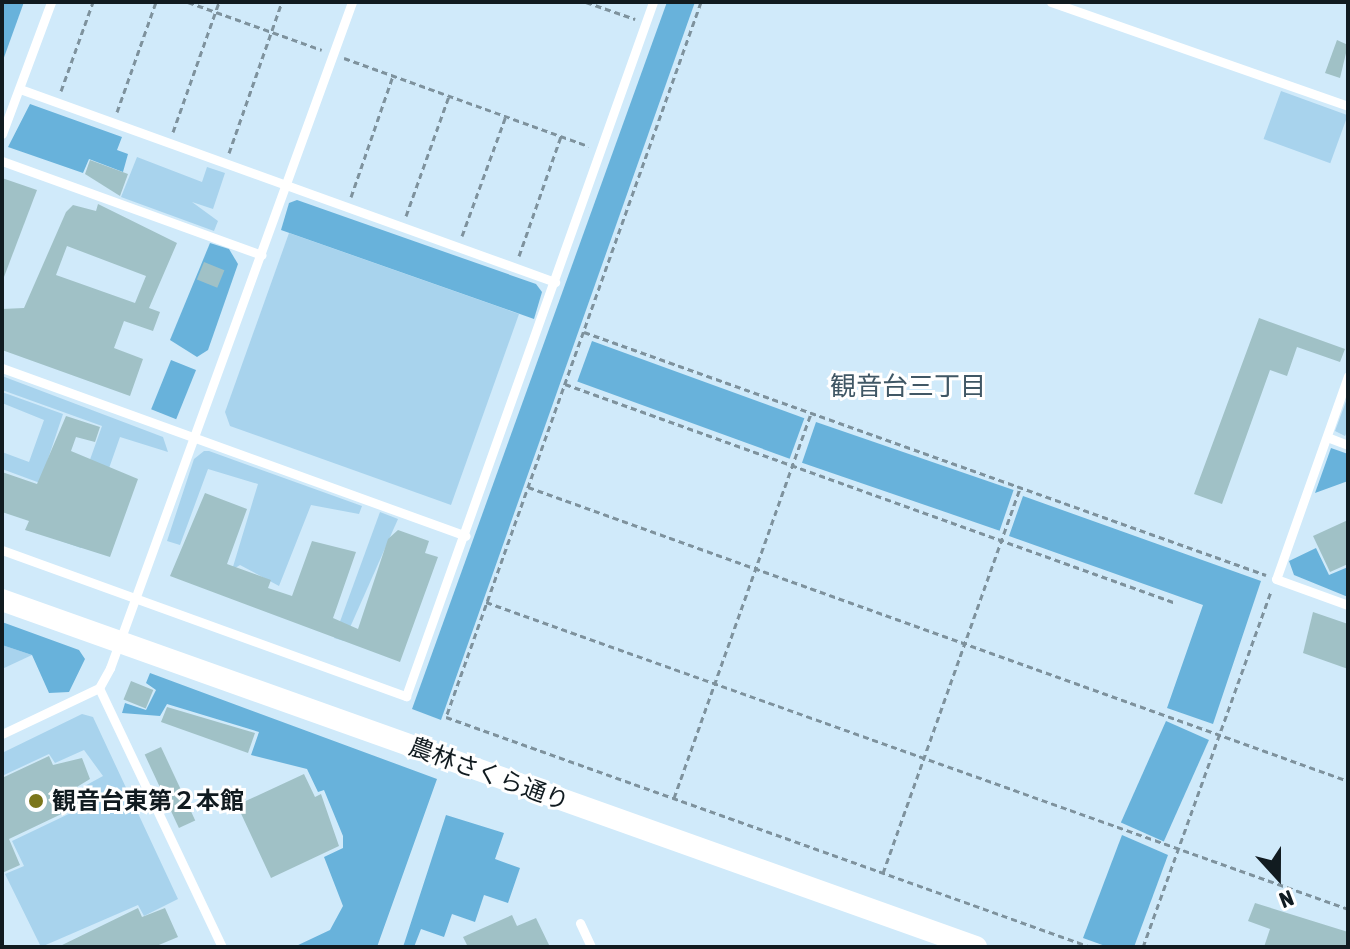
<!DOCTYPE html>
<html>
<head>
<meta charset="utf-8">
<style>
	body { margin:0 }
	#map { position:relative; width:1350px; height:949px; overflow:hidden; background:#d0eafa; font-family:"Asap Condensed","Noto Sans JP",sans-serif }
	div>[style] { position:absolute }
	[style*='--x'] { left:calc(var(--x)*1px); top:calc(var(--y)*1px); width:calc(var(--w)*1px); rotate:calc(var(--a)*1deg) }
	.green>* { inset:0; background:#a8d3ed; transform-origin:0 0 }
	.forest>* { inset:0; background:#68b2db; transform-origin:0 0 }
	.building>* { inset:0; background:#a0c1c6; transform-origin:0 0 }
	.path>* { height:3px; margin-top:-1.5px; transform-origin:0; background:repeating-linear-gradient(90deg,#7e929d 0 6px,transparent 0 10px) }
	.service>* { height:9px; margin:-4.5px; padding:0 4.5px; transform-origin:4.5px; border-radius:4.5px; background:#fff }
	.tertiary>* { height:22px; margin:-11px; padding:0 11px; transform-origin:11px; border-radius:11px; background:#fff }
	.dots>* { width:22px; height:22px; translate:-50% -50%; box-sizing:border-box; border:4px solid #fff; border-radius:50% }
	span { translate:-50% -50%; white-space:nowrap; text-align:center; line-height:1.15; -webkit-text-stroke:6px #fff; paint-order:stroke }
	.street-label { font-size:24px; color:#111b20 }
	.poi-label { font-size:24px; color:#111b20; font-weight:700 }
	.left { translate:0 -50%; text-align:left }
	.neighbourhood-label { font-size:26px; color:#405765 }
	.frame { position:absolute; inset:0; border:4px solid #111b20; pointer-events:none }
	.north { position:absolute; left:1238px; top:837px; width:80px; height:80px; -webkit-text-stroke:6px #fff; paint-order:stroke; rotate:159deg; font-size:22px; font-weight:700; line-height:32px; text-align:center; color:#111b20 }
	.north::after { content:''; display:block; margin:auto; width:28px; height:36px; background:#111b20; clip-path:polygon(50% 0,100% 100%,50% 72%,0 100%) }
</style>
</head>
<body>
<div id="map">
	<div class="green">
		<i style="left:1281px;top:91px;width:71px;height:51px;rotate:20deg"></i>
		<i style="clip-path:polygon(137px 157px,202px 182px,207px 167px,225px 173px,213px 209px,192px 202px,218px 221px,214px 231px,121px 197px)"></i>
		<i style="clip-path:polygon(289px 233px,519px 314px,451px 505px,230px 426px,225px 412px)"></i>
		<i style="clip-path:polygon(2px 376px,163px 437px,168px 452px,120px 437px,81px 548px,61px 541px,102px 426px,2px 390px)"></i>
		<i style="clip-path:polygon(2px 392px,63px 414px,40px 483px,2px 469px,2px 452px,29px 462px,44px 420px,2px 403px)"></i>
		<i style="clip-path:polygon(1348px 396px,1348px 430px,1345px 436px,1335px 431px)"></i>
		<i style="clip-path:polygon(204px 451px,209px 451px,362px 506px,359px 514px,311px 505px,279px 586px,240px 565px,232px 570px,258px 484px,208px 469px,180px 545px,167px 541px,194px 459px)"></i>
		<i style="clip-path:polygon(380px 512px,398px 519px,344px 641px,334px 638px)"></i>
		<i style="clip-path:polygon(2px 645px,32px 655px,2px 669px)"></i>
		<i style="clip-path:polygon(82px 714px,93px 717px,178px 899px,144px 916px,138px 905px,41px 947px,5px 874px,24px 866px,12px 841px,77px 810px,70px 794px,103px 776px,84px 750px,55px 763px,49px 754px,2px 776px,2px 753px)"></i>
	</div>
	<div class="forest">
		<i style="clip-path:polygon(2px 2px,24px 2px,2px 63px)"></i>
		<i style="clip-path:polygon(667px 2px,695px 2px,441px 720px,412px 709px)"></i>
		<i style="clip-path:polygon(30px 104px,122px 137px,117px 150px,128px 154px,123px 172px,89px 159px,83px 173px,8px 147px)"></i>
		<i style="clip-path:polygon(297px 200px,536px 284px,542px 292px,534px 319px,281px 230px,289px 203px)"></i>
		<i style="clip-path:polygon(210px 243px,229px 249px,238px 264px,208px 350px,197px 357px,170px 340px)"></i>
		<i style="left:592px;top:341px;width:226px;height:43px;rotate:20deg"></i>
		<i style="left:171px;top:360px;width:27px;height:53px;rotate:22deg"></i>
		<i style="left:816px;top:422px;width:209px;height:43px;rotate:19deg"></i>
		<i style="clip-path:polygon(1331px 448px,1348px 454px,1348px 481px,1315px 493px)"></i>
		<i style="clip-path:polygon(1023px 496px,1261px 581px,1213px 724px,1167px 708px,1203px 605px,1009px 536px)"></i>
		<i style="clip-path:polygon(1316px 548px,1329px 575px,1348px 567px,1348px 597px,1294px 575px,1289px 561px)"></i>
		<i style="clip-path:polygon(2px 622px,79px 650px,85px 659px,69px 692px,49px 693px,32px 655px,2px 645px)"></i>
		<i style="clip-path:polygon(150px 673px,437px 779px,377px 947px,294px 947px,330px 930px,343px 906px,324px 857px,343px 848px,343px 836px,324px 790px,318px 792px,307px 769px,251px 755px,259px 732px,167px 704px,160px 716px,122px 713px,125px 703px,146px 710px,156px 690px,146px 683px)"></i>
		<i style="left:1166px;top:721px;width:47px;height:111px;rotate:24deg"></i>
		<i style="clip-path:polygon(446px 815px,504px 833px,495px 859px,520px 868px,508px 903px,484px 895px,475px 922px,452px 914px,444px 937px,421px 929px,414px 947px,403px 947px)"></i>
		<i style="clip-path:polygon(1122px 835px,1168px 855px,1134px 947px,1108px 947px,1083px 938px)"></i>
	</div>
	<div class="building">
		<i style="clip-path:polygon(1337px 40px,1348px 45px,1340px 78px,1325px 73px)"></i>
		<i style="clip-path:polygon(90px 160px,128px 174px,120px 196px,85px 174px)"></i>
		<i style="clip-path:polygon(2px 178px,37px 190px,4px 277px,2px 276px)"></i>
		<i style="clip-path:polygon(evenodd,98px 204px,177px 243px,149px 308px,160px 312px,153px 331px,124px 321px,114px 348px,143px 359px,130px 396px,2px 350px,2px 309px,24px 308px,66px 212px,73px 205px,96px 211px,98px 204px,67px 246px,146px 276px,135px 303px,56px 275px,67px 246px)"></i>
		<i style="left:204px;top:262px;width:22px;height:19px;rotate:22deg"></i>
		<i style="clip-path:polygon(1259px 318px,1345px 349px,1340px 362px,1297px 347px,1287px 376px,1270px 370px,1222px 504px,1194px 494px)"></i>
		<i style="clip-path:polygon(66px 416px,100px 427px,95px 442px,76px 437px,71px 451px,138px 479px,110px 557px,25px 530px,29px 521px,2px 512px,2px 472px,37px 484px)"></i>
		<i style="clip-path:polygon(205px 493px,247px 509px,227px 564px,271px 580px,268px 588px,292px 596px,312px 541px,356px 552px,333px 618px,358px 629px,388px 539px,398px 530px,429px 541px,425px 553px,438px 557px,400px 662px,170px 576px)"></i>
		<i style="clip-path:polygon(1348px 520px,1348px 564px,1330px 572px,1313px 536px)"></i>
		<i style="clip-path:polygon(1313px 612px,1348px 624px,1348px 669px,1303px 653px)"></i>
		<i style="left:131px;top:681px;width:24px;height:20px;rotate:22deg"></i>
		<i style="clip-path:polygon(167px 707px,255px 733px,248px 753px,161px 722px)"></i>
		<i style="left:161px;top:747px;width:81px;height:18px;rotate:65deg"></i>
		<i style="clip-path:polygon(49px 756px,53px 765px,82px 758px,90px 779px,67px 793px,74px 808px,9px 839px,20px 865px,2px 873px,2px 778px)"></i>
		<i style="clip-path:polygon(304px 774px,315px 797px,321px 794px,339px 846px,271px 878px,237px 805px)"></i>
		<i style="clip-path:polygon(1255px 903px,1348px 932px,1348px 947px,1264px 947px,1270px 929px,1248px 921px)"></i>
		<i style="clip-path:polygon(138px 908px,142px 917px,165px 908px,178px 937px,154px 947px,58px 947px)"></i>
		<i style="clip-path:polygon(512px 915px,517px 926px,536px 918px,550px 947px,468px 947px,463px 937px)"></i>
	</div>
	<div class="path">
		<i style="--x:188;--y:2;--w:142;--a:19.7"></i>
		<i style="--x:586;--y:2;--w:52;--a:19.1"></i>
		<i style="--x:701;--y:2;--w:759;--a:109.63"></i>
		<i style="--x:446;--y:717;--w:685;--a:19.63"></i>
		<i style="--x:344;--y:58;--w:260;--a:19.8"></i>
		<i style="--x:61;--y:91;--w:95;--a:-70.2"></i>
		<i style="--x:117;--y:112;--w:117;--a:-70.5"></i>
		<i style="--x:173;--y:132;--w:138;--a:-70.5"></i>
		<i style="--x:229;--y:153;--w:160;--a:-70.7"></i>
		<i style="--x:351;--y:197;--w:128;--a:-70.9"></i>
		<i style="--x:406;--y:216;--w:127;--a:-70.3"></i>
		<i style="--x:462;--y:236;--w:128;--a:-69.9"></i>
		<i style="--x:519;--y:256;--w:127;--a:-70.7"></i>
		<i style="--x:584;--y:332;--w:724;--a:19.61"></i>
		<i style="--x:565;--y:384;--w:649;--a:19.72"></i>
		<i style="--x:528;--y:487;--w:871;--a:19.72"></i>
		<i style="--x:486;--y:602;--w:915;--a:19.6"></i>
		<i style="--x:674;--y:798;--w:408;--a:-70.4"></i>
		<i style="--x:883;--y:873;--w:409;--a:-70.4"></i>
		<i style="--x:1143;--y:947;--w:378;--a:-70.2"></i>
	</div>
	<div class="service">
		<i style="--x:1051;--y:2;--w:315;--a:19.3"></i>
		<i style="--x:20;--y:89;--w:569;--a:19.84"></i>
		<i style="--x:2;--y:134;--w:141;--a:-69.6"></i>
		<i style="--x:2;--y:161;--w:276;--a:19.9"></i>
		<i style="--x:2;--y:368;--w:493;--a:19.9"></i>
		<i style="--x:1348;--y:376;--w:215;--a:109.5"></i>
		<i style="--x:1276;--y:579;--w:77;--a:19.9"></i>
		<i style="--x:1327;--y:437;--w:22;--a:21"></i>
		<i style="--x:2;--y:550;--w:430;--a:19.9"></i>
		<i style="--x:406;--y:696;--w:737;--a:-70.41"></i>
		<i style="--x:99;--y:688;--w:287;--a:64.6"></i>
		<i style="--x:2;--y:734;--w:107;--a:-25.4"></i>
		<i style="--x:99;--y:688;--w:23;--a:-61"></i>
		<i style="--x:110;--y:668;--w:709;--a:-70.03"></i>
		<i style="--x:580;--y:923;--w:26;--a:65"></i>
	</div>
	<div class="tertiary">
		<i style="--x:2;--y:600;--w:1034;--a:19.61"></i>
	</div>
	<div class="dots">
		<i style="left:36px;top:801px;background:#7b761b"></i>
	</div>
	<div class="street-label">
		<span style="left:489px;top:774px;rotate:20deg">農林さくら通り</span>
	</div>
	<div class="poi-label">
		<span class="left" style="left:52px;top:801px">観音台東第２本館</span>
	</div>
	<div class="neighbourhood-label">
		<span style="left:908px;top:387px">観音台三丁目</span>
	</div>
	<div class="frame"></div>
	<div class="north">N</div>
</div>
</body>
</html>
